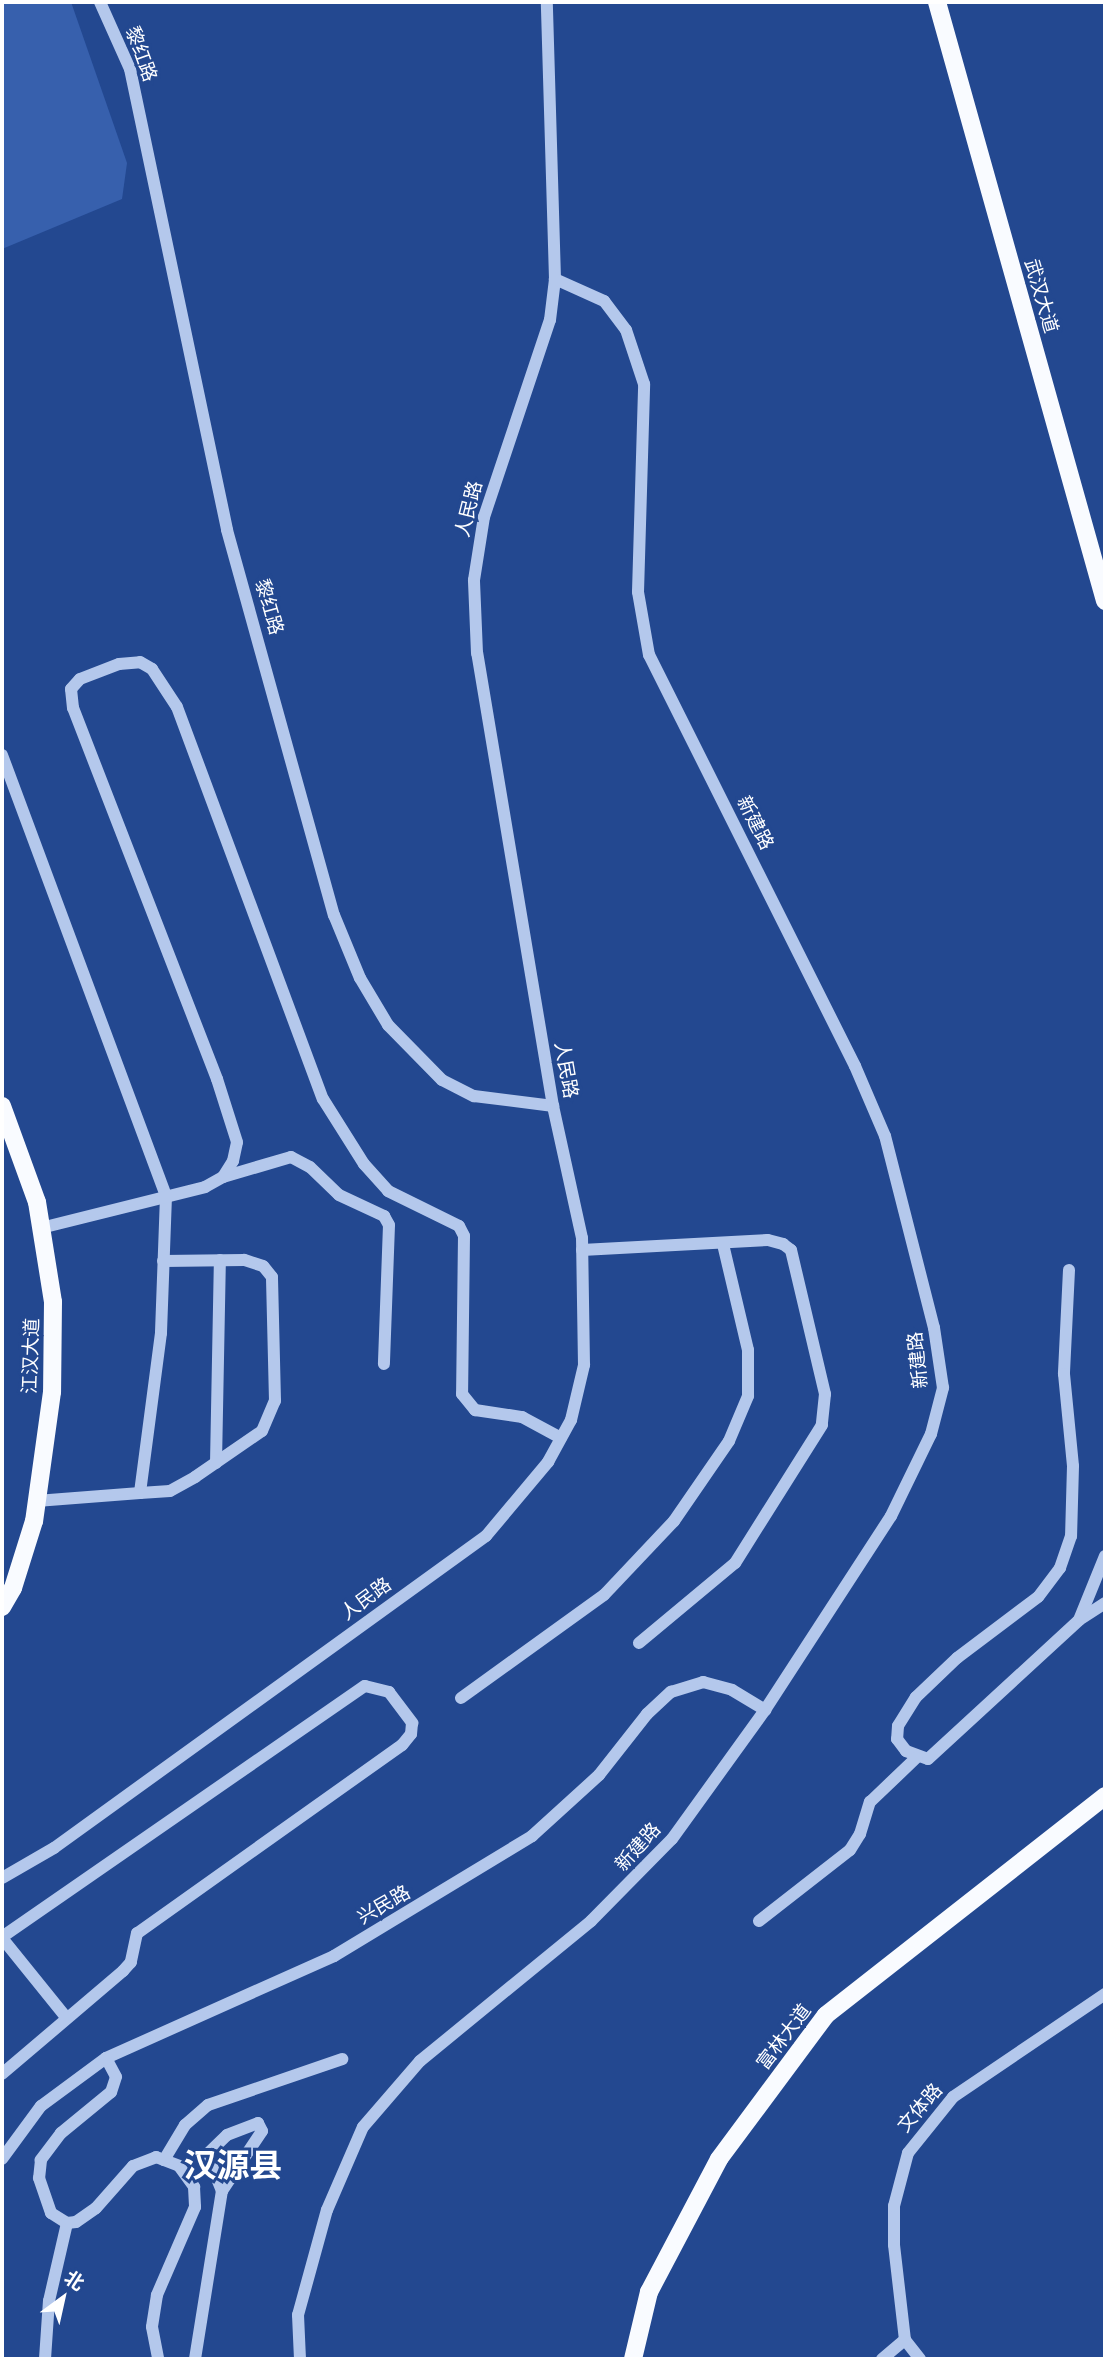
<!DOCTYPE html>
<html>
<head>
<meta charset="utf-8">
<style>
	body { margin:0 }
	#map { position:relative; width:1107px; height:2361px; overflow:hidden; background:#234890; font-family:"Noto Sans","Noto Sans SC",sans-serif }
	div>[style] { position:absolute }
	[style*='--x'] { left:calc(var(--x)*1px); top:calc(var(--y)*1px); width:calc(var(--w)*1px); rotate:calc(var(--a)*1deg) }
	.green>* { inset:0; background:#3760ad }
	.minor>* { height:12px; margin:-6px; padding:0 6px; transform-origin:6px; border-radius:6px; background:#b4c8ec }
	.major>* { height:18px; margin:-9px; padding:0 9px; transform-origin:9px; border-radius:9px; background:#f9fbff }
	span { translate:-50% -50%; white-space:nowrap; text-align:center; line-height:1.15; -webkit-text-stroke:6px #234890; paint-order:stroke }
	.street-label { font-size:19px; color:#fff }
	.town-label { font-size:33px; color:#fff; font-weight:700 }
	.frame { position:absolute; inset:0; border:4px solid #fff; pointer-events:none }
	.north { position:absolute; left:28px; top:2263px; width:70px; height:70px; -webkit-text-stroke:5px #234890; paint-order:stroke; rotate:33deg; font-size:19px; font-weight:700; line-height:28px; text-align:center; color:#fff }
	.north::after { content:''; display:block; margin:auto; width:24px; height:32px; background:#fff; clip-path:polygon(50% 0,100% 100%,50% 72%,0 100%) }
</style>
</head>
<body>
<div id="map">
	<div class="green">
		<i style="clip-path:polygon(2px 2px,71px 2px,127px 163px,122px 199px,2px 249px)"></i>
	</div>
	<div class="minor">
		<i style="--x:100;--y:2;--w:73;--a:65.9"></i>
		<i style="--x:130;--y:69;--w:471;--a:78.1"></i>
		<i style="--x:227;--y:530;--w:400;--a:74.5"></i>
		<i style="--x:334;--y:915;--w:68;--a:67.6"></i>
		<i style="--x:360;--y:978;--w:55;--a:59.2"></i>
		<i style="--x:388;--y:1025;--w:77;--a:45.5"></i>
		<i style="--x:442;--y:1080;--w:36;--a:27"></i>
		<i style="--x:474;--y:1096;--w:80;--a:7.2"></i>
		<i style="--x:2;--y:755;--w:471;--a:69.6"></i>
		<i style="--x:166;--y:1196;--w:137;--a:92.1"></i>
		<i style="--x:161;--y:1333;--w:161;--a:97.5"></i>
		<i style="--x:140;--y:1493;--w:104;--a:175.6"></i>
		<i style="--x:223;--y:1177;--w:71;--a:-16.4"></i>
		<i style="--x:291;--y:1157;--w:21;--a:28"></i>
		<i style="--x:310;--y:1167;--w:40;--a:44"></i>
		<i style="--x:339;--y:1195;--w:50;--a:25"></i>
		<i style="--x:384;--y:1216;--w:10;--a:61"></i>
		<i style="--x:389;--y:1225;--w:139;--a:92.1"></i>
		<i style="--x:41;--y:1228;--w:169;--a:-14"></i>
		<i style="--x:205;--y:1187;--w:21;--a:-29"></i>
		<i style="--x:223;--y:1177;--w:19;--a:-58"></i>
		<i style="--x:233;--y:1161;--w:19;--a:-78"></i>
		<i style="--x:237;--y:1142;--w:66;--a:-107.6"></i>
		<i style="--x:217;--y:1079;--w:398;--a:-111.2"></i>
		<i style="--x:73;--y:708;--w:19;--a:-96"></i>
		<i style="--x:71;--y:689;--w:13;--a:-48"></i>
		<i style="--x:80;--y:679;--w:42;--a:-21"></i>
		<i style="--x:119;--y:664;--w:21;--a:-5"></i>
		<i style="--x:140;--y:662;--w:14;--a:30"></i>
		<i style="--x:152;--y:669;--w:45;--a:56.7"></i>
		<i style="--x:177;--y:707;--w:418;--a:69.6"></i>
		<i style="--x:323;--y:1099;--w:77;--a:57.8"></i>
		<i style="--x:364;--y:1164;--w:36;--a:48"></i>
		<i style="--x:388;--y:1191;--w:79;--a:26.2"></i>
		<i style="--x:459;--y:1226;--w:11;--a:63"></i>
		<i style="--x:464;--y:1236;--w:158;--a:90.7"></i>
		<i style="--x:462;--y:1394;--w:21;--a:51"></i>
		<i style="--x:475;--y:1410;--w:48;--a:8.5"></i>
		<i style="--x:522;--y:1417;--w:44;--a:28.3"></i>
		<i style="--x:582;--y:1250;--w:186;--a:-3.1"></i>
		<i style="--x:768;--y:1240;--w:16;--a:15"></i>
		<i style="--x:783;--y:1244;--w:10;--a:37"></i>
		<i style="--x:791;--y:1250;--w:148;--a:76.7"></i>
		<i style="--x:825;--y:1394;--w:31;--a:96"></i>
		<i style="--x:822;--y:1425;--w:163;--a:122.2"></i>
		<i style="--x:735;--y:1563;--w:125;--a:140.2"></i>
		<i style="--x:1069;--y:1270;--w:104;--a:92.8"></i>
		<i style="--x:1064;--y:1374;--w:92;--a:84.4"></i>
		<i style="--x:1073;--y:1466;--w:70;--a:91.6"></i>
		<i style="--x:1071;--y:1536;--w:34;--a:109"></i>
		<i style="--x:1060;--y:1568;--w:36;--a:127"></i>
		<i style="--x:1038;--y:1597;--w:101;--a:143"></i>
		<i style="--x:957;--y:1658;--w:57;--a:136.4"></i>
		<i style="--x:916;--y:1697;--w:34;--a:122"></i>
		<i style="--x:898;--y:1726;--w:13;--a:94"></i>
		<i style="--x:897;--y:1739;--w:15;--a:53"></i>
		<i style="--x:906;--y:1751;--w:23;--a:20"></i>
		<i style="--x:928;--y:1759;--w:205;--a:-42.6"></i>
		<i style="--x:1079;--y:1620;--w:69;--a:-67.9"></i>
		<i style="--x:216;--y:1463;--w:203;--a:-88.9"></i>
		<i style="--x:140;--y:1493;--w:30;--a:-4"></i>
		<i style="--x:170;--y:1491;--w:29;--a:-29"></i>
		<i style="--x:195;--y:1477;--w:81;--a:-34.5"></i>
		<i style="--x:262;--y:1431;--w:33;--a:-67"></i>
		<i style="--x:275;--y:1401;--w:124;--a:-91.4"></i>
		<i style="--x:272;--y:1277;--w:14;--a:-129"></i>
		<i style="--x:263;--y:1266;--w:20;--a:-162"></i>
		<i style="--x:244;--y:1260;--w:81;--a:179.3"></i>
		<i style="--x:1079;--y:1620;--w:31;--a:-33"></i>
		<i style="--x:461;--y:1698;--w:176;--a:-35.8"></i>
		<i style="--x:604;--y:1595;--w:102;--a:-46.6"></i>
		<i style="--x:674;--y:1521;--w:97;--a:-55.5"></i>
		<i style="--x:729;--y:1441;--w:49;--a:-67.1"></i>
		<i style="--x:748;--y:1396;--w:46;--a:-90"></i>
		<i style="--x:748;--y:1350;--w:109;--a:-103.3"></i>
		<i style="--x:2;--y:1878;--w:60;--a:-30"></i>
		<i style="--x:54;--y:1848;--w:533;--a:-35.84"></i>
		<i style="--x:486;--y:1536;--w:97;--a:-50"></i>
		<i style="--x:548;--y:1462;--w:48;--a:-61.3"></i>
		<i style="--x:571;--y:1420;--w:57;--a:-76.7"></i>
		<i style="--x:584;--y:1365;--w:127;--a:-90.9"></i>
		<i style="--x:582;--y:1238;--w:135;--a:-102.4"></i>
		<i style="--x:553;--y:1106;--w:459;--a:-99.5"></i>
		<i style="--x:477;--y:653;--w:73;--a:-92.4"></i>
		<i style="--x:474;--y:580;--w:64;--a:-81"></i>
		<i style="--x:484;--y:517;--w:208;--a:-71.5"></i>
		<i style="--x:550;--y:320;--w:41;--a:-83"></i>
		<i style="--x:555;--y:279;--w:277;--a:-91.7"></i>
		<i style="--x:759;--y:1921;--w:115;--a:-38"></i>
		<i style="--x:850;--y:1850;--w:19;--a:-58"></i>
		<i style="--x:860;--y:1834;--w:34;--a:-73"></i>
		<i style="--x:870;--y:1802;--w:64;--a:-43.7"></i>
		<i style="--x:2;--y:1937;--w:441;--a:-34.7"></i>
		<i style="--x:365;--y:1686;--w:25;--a:14"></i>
		<i style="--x:389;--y:1692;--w:39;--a:53"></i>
		<i style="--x:412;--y:1723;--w:11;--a:95"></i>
		<i style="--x:411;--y:1734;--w:14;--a:129"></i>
		<i style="--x:402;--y:1745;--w:325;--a:144.6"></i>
		<i style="--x:137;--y:1933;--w:30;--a:102"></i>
		<i style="--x:131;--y:1962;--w:12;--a:132"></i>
		<i style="--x:123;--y:1971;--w:159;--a:139.6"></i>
		<i style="--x:2;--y:1938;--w:100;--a:51.1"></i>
		<i style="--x:106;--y:2058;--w:21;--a:62"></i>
		<i style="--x:116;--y:2077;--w:16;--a:108"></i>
		<i style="--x:111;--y:2092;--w:65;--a:140.6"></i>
		<i style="--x:61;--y:2133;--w:34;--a:127"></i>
		<i style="--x:41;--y:2160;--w:18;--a:96"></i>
		<i style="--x:39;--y:2178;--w:37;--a:71"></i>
		<i style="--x:51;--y:2213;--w:19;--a:32"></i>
		<i style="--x:67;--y:2223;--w:9;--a:-6"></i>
		<i style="--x:76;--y:2222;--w:24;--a:-35"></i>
		<i style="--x:96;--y:2208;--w:56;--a:-48.6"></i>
		<i style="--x:133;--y:2166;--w:25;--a:-21"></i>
		<i style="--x:156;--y:2157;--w:25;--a:21"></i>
		<i style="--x:179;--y:2166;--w:26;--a:54"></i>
		<i style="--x:194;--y:2187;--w:20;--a:87"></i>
		<i style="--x:195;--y:2207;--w:96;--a:113.4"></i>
		<i style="--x:157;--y:2295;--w:32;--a:99"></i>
		<i style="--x:152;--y:2327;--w:33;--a:79"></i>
		<i style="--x:2;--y:2159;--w:66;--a:-53.7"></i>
		<i style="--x:41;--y:2106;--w:81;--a:-36.4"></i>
		<i style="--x:106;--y:2058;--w:250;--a:-24.1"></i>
		<i style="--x:334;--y:1956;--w:232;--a:-31.2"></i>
		<i style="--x:532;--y:1836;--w:91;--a:-42.3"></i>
		<i style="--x:599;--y:1775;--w:78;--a:-51.8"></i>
		<i style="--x:647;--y:1714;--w:33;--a:-43"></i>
		<i style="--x:671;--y:1692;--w:34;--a:-17"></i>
		<i style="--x:703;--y:1682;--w:30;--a:15"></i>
		<i style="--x:732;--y:1690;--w:39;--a:31"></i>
		<i style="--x:164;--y:2160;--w:41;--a:-59"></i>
		<i style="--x:185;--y:2125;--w:30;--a:-41"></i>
		<i style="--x:208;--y:2105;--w:142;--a:-18.9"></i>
		<i style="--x:45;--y:2359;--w:58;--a:-86.1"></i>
		<i style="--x:49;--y:2301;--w:80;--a:-77"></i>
		<i style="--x:195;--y:2359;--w:170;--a:-80.9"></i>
		<i style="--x:222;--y:2191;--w:72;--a:-56.3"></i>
		<i style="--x:262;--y:2131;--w:9;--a:-117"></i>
		<i style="--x:258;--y:2123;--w:33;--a:159"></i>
		<i style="--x:227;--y:2135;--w:28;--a:136"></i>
		<i style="--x:207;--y:2154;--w:40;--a:68"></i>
		<i style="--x:300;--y:2359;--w:44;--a:-92.6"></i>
		<i style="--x:298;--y:2315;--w:109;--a:-74.6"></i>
		<i style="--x:327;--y:2210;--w:90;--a:-66.6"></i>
		<i style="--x:363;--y:2127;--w:87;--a:-49.2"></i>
		<i style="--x:420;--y:2061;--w:221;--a:-39.3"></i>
		<i style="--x:591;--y:1921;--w:115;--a:-45.4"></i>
		<i style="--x:672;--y:1839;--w:159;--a:-54.2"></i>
		<i style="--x:765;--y:1710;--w:231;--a:-57"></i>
		<i style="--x:891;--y:1516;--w:91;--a:-64"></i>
		<i style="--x:931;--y:1434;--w:48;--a:-75.4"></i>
		<i style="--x:943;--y:1388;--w:61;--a:-98.5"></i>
		<i style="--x:934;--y:1328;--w:198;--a:-104.3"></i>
		<i style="--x:885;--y:1136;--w:76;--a:-113.2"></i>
		<i style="--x:855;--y:1066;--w:460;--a:-116.6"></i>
		<i style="--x:649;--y:655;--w:64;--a:-99.9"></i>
		<i style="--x:638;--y:592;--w:208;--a:-88.3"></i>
		<i style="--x:644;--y:384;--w:57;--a:-108.4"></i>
		<i style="--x:626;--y:330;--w:36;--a:-127"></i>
		<i style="--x:604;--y:301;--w:54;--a:-155.8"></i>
		<i style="--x:882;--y:2359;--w:30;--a:-40"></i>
		<i style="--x:920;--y:2359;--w:24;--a:-128"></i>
		<i style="--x:905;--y:2340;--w:96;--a:-96.6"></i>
		<i style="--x:894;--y:2245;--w:39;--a:-90"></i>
		<i style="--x:894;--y:2206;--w:55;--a:-75.2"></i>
		<i style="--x:908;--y:2153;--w:72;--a:-51.2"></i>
		<i style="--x:953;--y:2097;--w:184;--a:-34.1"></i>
	</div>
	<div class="major">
		<i style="--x:937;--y:2;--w:622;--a:74.33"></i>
		<i style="--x:2;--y:1106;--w:102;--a:70"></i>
		<i style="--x:37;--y:1202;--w:101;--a:80.9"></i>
		<i style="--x:53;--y:1302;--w:90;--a:90.6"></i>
		<i style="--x:52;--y:1392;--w:130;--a:97.9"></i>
		<i style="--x:34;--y:1521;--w:70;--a:107.4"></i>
		<i style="--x:13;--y:1588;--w:22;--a:120"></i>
		<i style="--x:633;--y:2359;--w:69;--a:-76.6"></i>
		<i style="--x:649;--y:2292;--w:150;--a:-62.2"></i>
		<i style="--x:719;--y:2159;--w:179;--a:-53.4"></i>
		<i style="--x:826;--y:2015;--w:355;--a:-38.1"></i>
	</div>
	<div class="street-label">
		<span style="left:141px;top:54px;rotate:70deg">黎红路</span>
		<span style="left:1041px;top:296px;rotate:74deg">武汉大道</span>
		<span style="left:469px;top:509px;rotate:-76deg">人民路</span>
		<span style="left:269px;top:607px;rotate:74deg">黎红路</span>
		<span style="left:755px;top:823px;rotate:63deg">新建路</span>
		<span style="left:566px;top:1070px;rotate:80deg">人民路</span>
		<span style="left:31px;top:1356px;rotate:-88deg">江汉大道</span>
		<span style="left:918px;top:1360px;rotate:-96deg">新建路</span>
		<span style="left:366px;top:1599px;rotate:-36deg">人民路</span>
		<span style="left:638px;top:1847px;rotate:-48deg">新建路</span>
		<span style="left:384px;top:1905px;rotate:-30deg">兴民路</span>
		<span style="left:784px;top:2037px;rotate:-53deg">富林大道</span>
		<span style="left:920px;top:2108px;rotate:-49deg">文体路</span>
	</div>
	<div class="town-label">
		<span style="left:233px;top:2165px">汉源县</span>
	</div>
	<div class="frame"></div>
	<div class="north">北</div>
</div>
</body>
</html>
